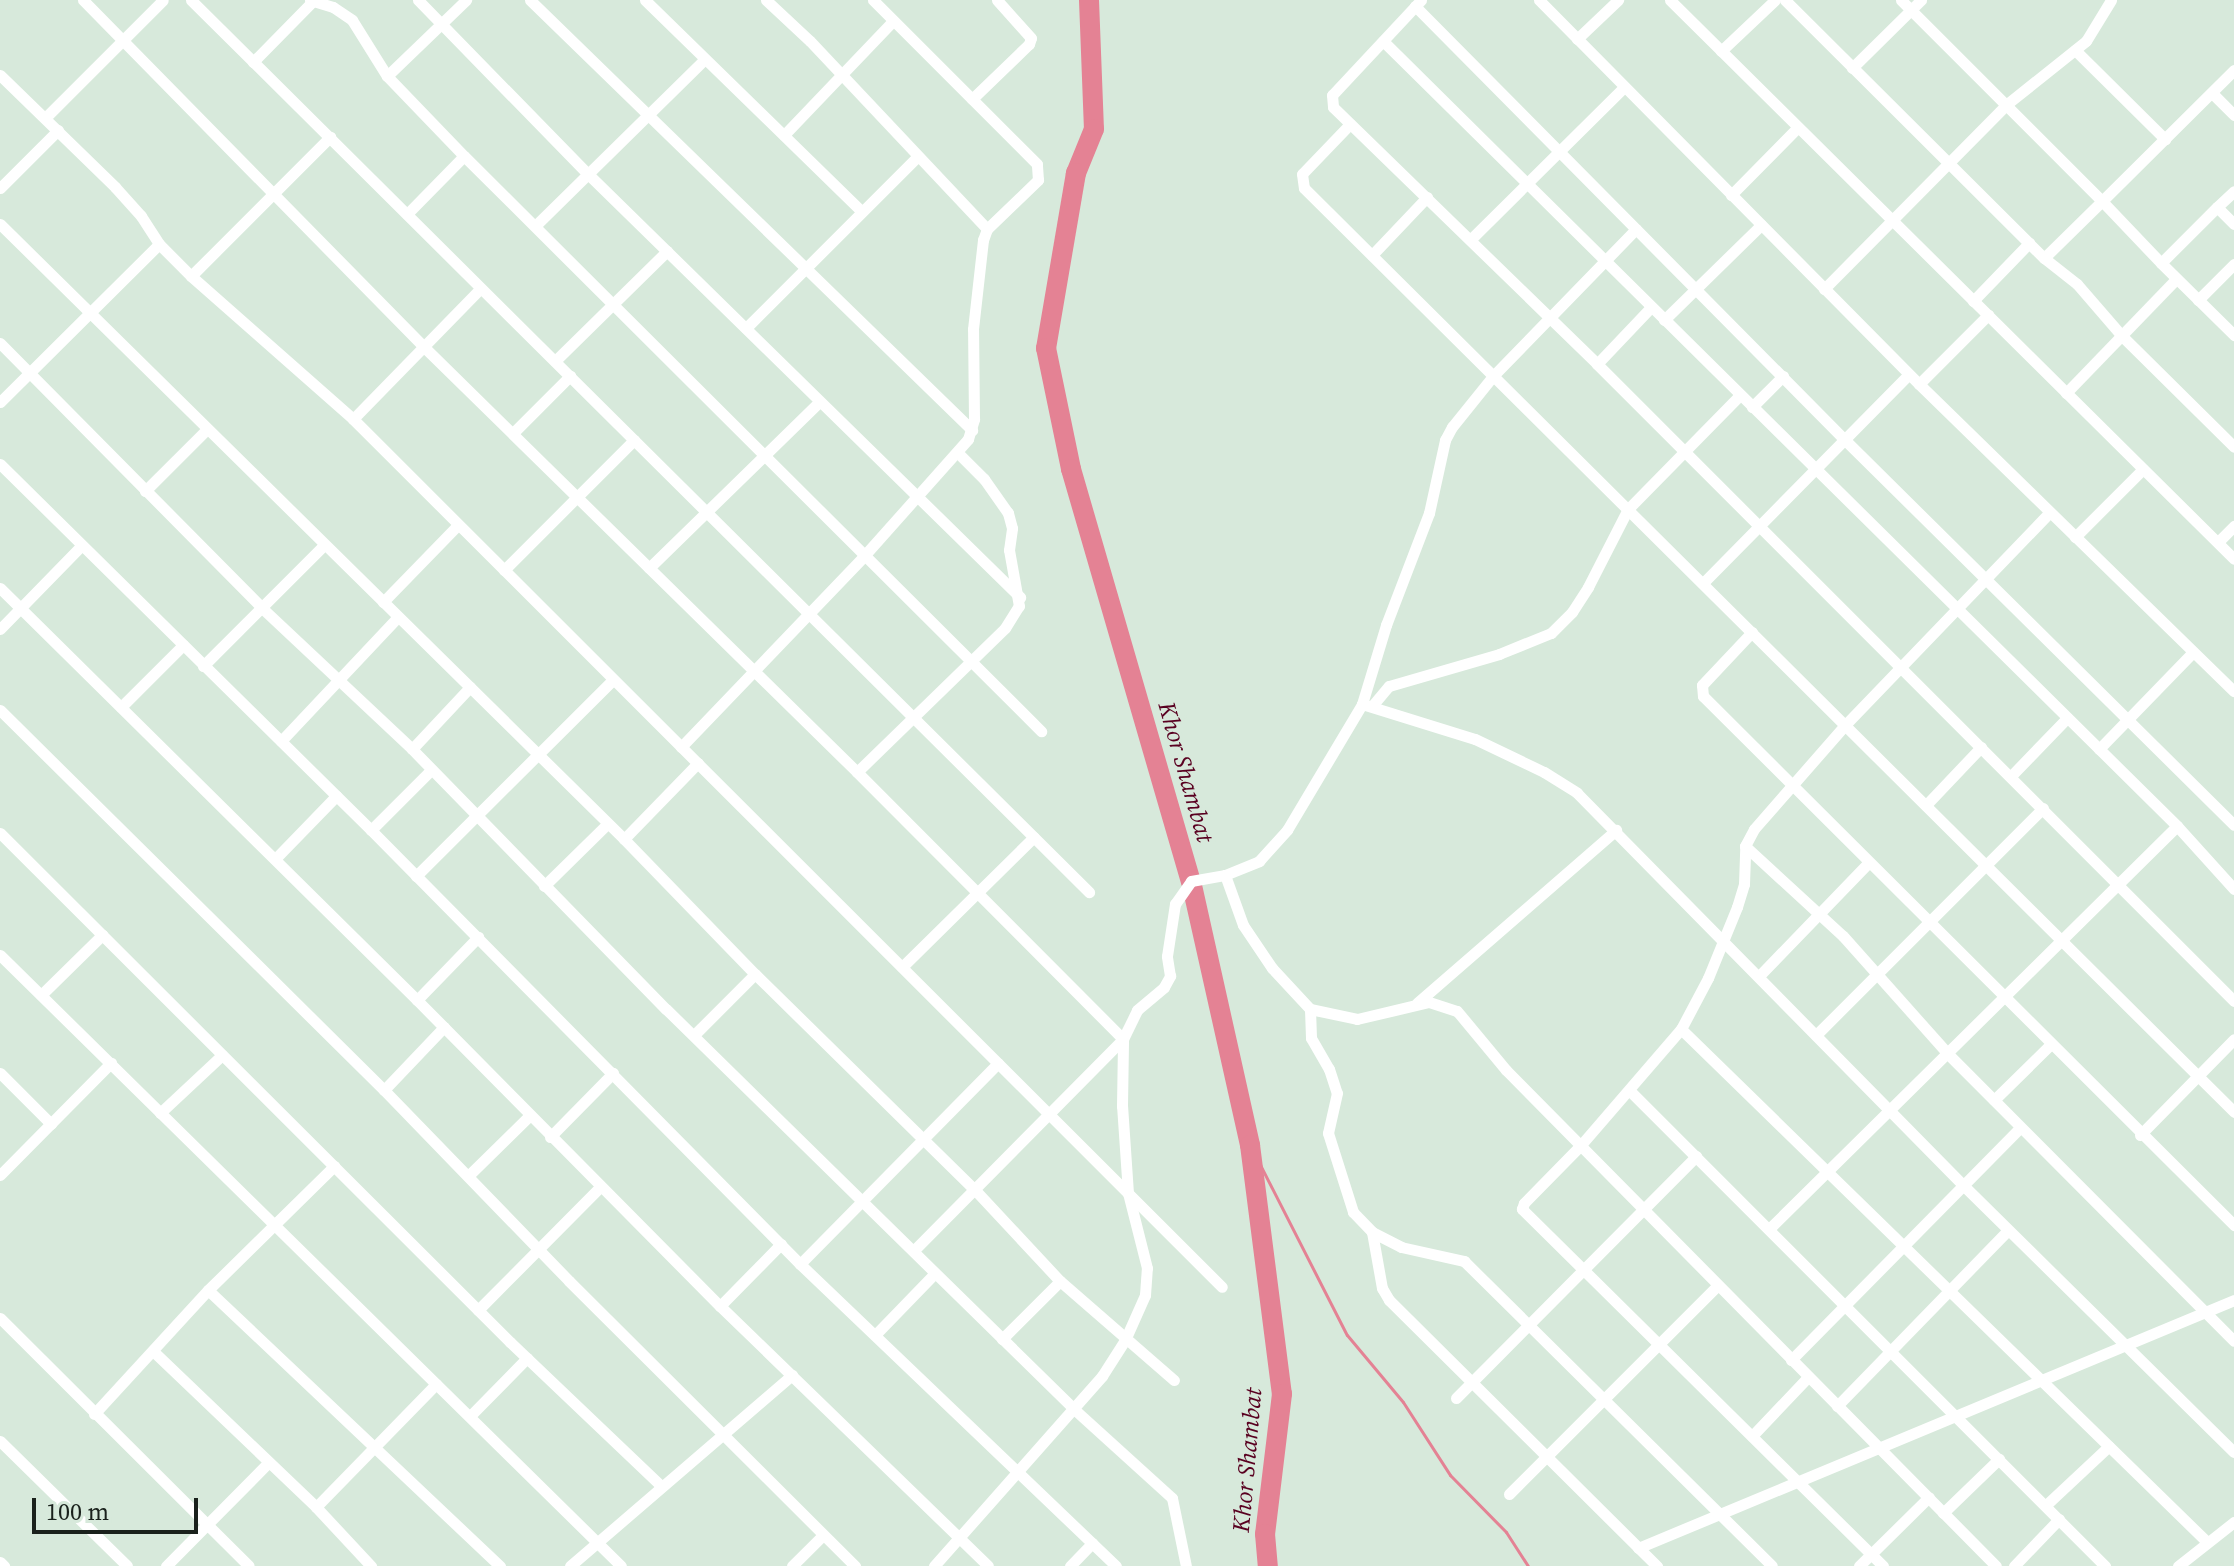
<!DOCTYPE html>
<html>
<head>
<meta charset="utf-8">
<style>
	body { margin:0 }
	#map { position:relative; width:2234px; height:1566px; overflow:hidden; background:#d7e9db; font-family:"Source Serif 4",serif }
	div>[style] { position:absolute }
	[style*='--x'] { left:calc(var(--x)*1px); top:calc(var(--y)*1px); width:calc(var(--w)*1px); rotate:calc(var(--a)*1deg) }
	.stream>* { height:3px; margin:-1.5px; padding:0 1.5px; transform-origin:1.5px; border-radius:1.5px; background:#e48294 }
	.river>* { height:20px; margin:-10px; padding:0 10px; transform-origin:10px; border-radius:10px; background:#e48294 }
	.minor>* { height:11px; margin:-5.5px; padding:0 5.5px; transform-origin:5.5px; border-radius:5.5px; background:#fff }
	span { translate:-50% -50%; white-space:nowrap; text-align:center; line-height:1.15; -webkit-text-stroke:6px #d7e9db; paint-order:stroke }
	.water-label { font-size:24px; color:#590020; font-style:italic }
	.scale { position:absolute; left:32px; top:1498px; width:166px; height:36px; box-sizing:border-box; border:4px solid #1a211c; border-top:0; padding-left:10px; font-size:24px; line-height:28px; white-space:nowrap; color:#1a211c; -webkit-text-stroke:6px #d7e9db; paint-order:stroke }
</style>
</head>
<body>
<div id="map">
	<div class="stream">
		<i style="--x:1250;--y:1145;--w:213;--a:63"></i>
		<i style="--x:1347;--y:1335;--w:87;--a:50.1"></i>
		<i style="--x:1403;--y:1402;--w:87;--a:57.2"></i>
		<i style="--x:1450;--y:1475;--w:80;--a:45.5"></i>
		<i style="--x:1506;--y:1532;--w:40;--a:57.1"></i>
	</div>
	<div class="river">
		<i style="--x:1089;--y:0;--w:129;--a:87.8"></i>
		<i style="--x:1094;--y:129;--w:48;--a:112.2"></i>
		<i style="--x:1076;--y:173;--w:178;--a:99.7"></i>
		<i style="--x:1046;--y:348;--w:124;--a:78.3"></i>
		<i style="--x:1071;--y:469;--w:429;--a:73.8"></i>
		<i style="--x:1191;--y:881;--w:271;--a:77.4"></i>
		<i style="--x:1250;--y:1145;--w:251;--a:82.7"></i>
		<i style="--x:1282;--y:1394;--w:141;--a:96.9"></i>
		<i style="--x:1265;--y:1534;--w:32;--a:85"></i>
	</div>
	<div class="minor">
		<i style="--x:83;--y:0;--w:485;--a:45.5"></i>
		<i style="--x:423;--y:346;--w:608;--a:44.47"></i>
		<i style="--x:857;--y:772;--w:377;--a:45.1"></i>
		<i style="--x:1123;--y:1039;--w:297;--a:134.7"></i>
		<i style="--x:191;--y:0;--w:1266;--a:44.81"></i>
		<i style="--x:310;--y:0;--w:24;--a:17"></i>
		<i style="--x:333;--y:7;--w:23;--a:34"></i>
		<i style="--x:352;--y:20;--w:66;--a:58"></i>
		<i style="--x:387;--y:76;--w:111;--a:46.1"></i>
		<i style="--x:464;--y:156;--w:815;--a:44.9"></i>
		<i style="--x:418;--y:0;--w:243;--a:45.7"></i>
		<i style="--x:588;--y:174;--w:605;--a:44.4"></i>
		<i style="--x:530;--y:0;--w:617;--a:44.21"></i>
		<i style="--x:645;--y:0;--w:303;--a:44.3"></i>
		<i style="--x:766;--y:0;--w:60;--a:43"></i>
		<i style="--x:810;--y:41;--w:258;--a:46.7"></i>
		<i style="--x:1421;--y:0;--w:130;--a:133.1"></i>
		<i style="--x:1332;--y:95;--w:12;--a:85"></i>
		<i style="--x:1333;--y:107;--w:368;--a:44.2"></i>
		<i style="--x:1597;--y:364;--w:901;--a:45"></i>
		<i style="--x:1539;--y:0;--w:540;--a:45.3"></i>
		<i style="--x:1919;--y:384;--w:440;--a:44.3"></i>
		<i style="--x:1670;--y:0;--w:794;--a:44.74"></i>
		<i style="--x:1785;--y:0;--w:366;--a:44.9"></i>
		<i style="--x:1901;--y:0;--w:284;--a:45"></i>
		<i style="--x:2102;--y:201;--w:186;--a:-44.8"></i>
		<i style="--x:1415;--y:6;--w:611;--a:45.27"></i>
		<i style="--x:1845;--y:440;--w:547;--a:44.7"></i>
		<i style="--x:1577;--y:39;--w:57;--a:-43.6"></i>
		<i style="--x:1383;--y:41;--w:1117;--a:44.67"></i>
		<i style="--x:2177;--y:826;--w:85;--a:47.9"></i>
		<i style="--x:2075;--y:50;--w:127;--a:44.7"></i>
		<i style="--x:1721;--y:51;--w:74;--a:-43.4"></i>
		<i style="--x:253;--y:62;--w:87;--a:-45.5"></i>
		<i style="--x:1852;--y:68;--w:97;--a:-44.6"></i>
		<i style="--x:0;--y:75;--w:161;--a:44.2"></i>
		<i style="--x:115;--y:187;--w:39;--a:48"></i>
		<i style="--x:141;--y:216;--w:33;--a:57"></i>
		<i style="--x:159;--y:244;--w:45;--a:45"></i>
		<i style="--x:191;--y:276;--w:216;--a:41.4"></i>
		<i style="--x:353;--y:419;--w:1228;--a:44.97"></i>
		<i style="--x:387;--y:76;--w:110;--a:-43.9"></i>
		<i style="--x:2212;--y:93;--w:31;--a:45"></i>
		<i style="--x:972;--y:99;--w:79;--a:-44"></i>
		<i style="--x:1029;--y:44;--w:6;--a:-72"></i>
		<i style="--x:1031;--y:38;--w:51;--a:-131.8"></i>
		<i style="--x:46;--y:117;--w:165;--a:-45"></i>
		<i style="--x:1350;--y:124;--w:69;--a:133.8"></i>
		<i style="--x:1302;--y:174;--w:14;--a:82"></i>
		<i style="--x:1304;--y:188;--w:1311;--a:44.81"></i>
		<i style="--x:784;--y:135;--w:158;--a:-46.3"></i>
		<i style="--x:0;--y:188;--w:82;--a:-45"></i>
		<i style="--x:1731;--y:195;--w:95;--a:-45.4"></i>
		<i style="--x:2217;--y:207;--w:23;--a:-43"></i>
		<i style="--x:407;--y:214;--w:81;--a:-45.5"></i>
		<i style="--x:0;--y:224;--w:876;--a:44.58"></i>
		<i style="--x:624;--y:839;--w:188;--a:45.9"></i>
		<i style="--x:755;--y:974;--w:310;--a:44.5"></i>
		<i style="--x:976;--y:1191;--w:123;--a:47"></i>
		<i style="--x:1060;--y:1281;--w:151;--a:41"></i>
		<i style="--x:2234;--y:224;--w:24;--a:-135"></i>
		<i style="--x:2217;--y:207;--w:79;--a:135"></i>
		<i style="--x:2161;--y:263;--w:86;--a:-133.6"></i>
		<i style="--x:2102;--y:201;--w:81;--a:135.5"></i>
		<i style="--x:2044;--y:258;--w:42;--a:38.2"></i>
		<i style="--x:2077;--y:284;--w:67;--a:49.2"></i>
		<i style="--x:2121;--y:335;--w:159;--a:44.7"></i>
		<i style="--x:535;--y:226;--w:238;--a:-44.5"></i>
		<i style="--x:1471;--y:239;--w:216;--a:-44.8"></i>
		<i style="--x:1372;--y:255;--w:80;--a:-46.5"></i>
		<i style="--x:2161;--y:263;--w:103;--a:44.6"></i>
		<i style="--x:191;--y:276;--w:197;--a:-45"></i>
		<i style="--x:1824;--y:289;--w:260;--a:-45.3"></i>
		<i style="--x:2007;--y:104;--w:101;--a:-38.6"></i>
		<i style="--x:2086;--y:41;--w:48;--a:-58.6"></i>
		<i style="--x:2198;--y:300;--w:51;--a:-45"></i>
		<i style="--x:1973;--y:301;--w:81;--a:-46"></i>
		<i style="--x:1664;--y:320;--w:136;--a:-44.4"></i>
		<i style="--x:746;--y:328;--w:242;--a:-45"></i>
		<i style="--x:0;--y:343;--w:373;--a:45.3"></i>
		<i style="--x:262;--y:608;--w:206;--a:43.2"></i>
		<i style="--x:412;--y:749;--w:363;--a:45.7"></i>
		<i style="--x:666;--y:1009;--w:573;--a:44.43"></i>
		<i style="--x:1075;--y:1410;--w:131;--a:42.2"></i>
		<i style="--x:1172;--y:1498;--w:69;--a:78.4"></i>
		<i style="--x:555;--y:361;--w:157;--a:-44.5"></i>
		<i style="--x:1597;--y:364;--w:79;--a:-46.5"></i>
		<i style="--x:1919;--y:384;--w:98;--a:-45"></i>
		<i style="--x:2066;--y:393;--w:158;--a:-46"></i>
		<i style="--x:0;--y:402;--w:224;--a:-44.8"></i>
		<i style="--x:1752;--y:407;--w:44;--a:-45"></i>
		<i style="--x:353;--y:419;--w:182;--a:-45.7"></i>
		<i style="--x:513;--y:433;--w:81;--a:-45"></i>
		<i style="--x:0;--y:464;--w:521;--a:44.61"></i>
		<i style="--x:371;--y:830;--w:610;--a:45.33"></i>
		<i style="--x:800;--y:1264;--w:437;--a:43.7"></i>
		<i style="--x:145;--y:491;--w:88;--a:-45"></i>
		<i style="--x:2075;--y:537;--w:96;--a:-45"></i>
		<i style="--x:2218;--y:542;--w:23;--a:-45"></i>
		<i style="--x:649;--y:568;--w:238;--a:-44.3"></i>
		<i style="--x:504;--y:570;--w:184;--a:-45"></i>
		<i style="--x:1703;--y:583;--w:293;--a:-45.4"></i>
		<i style="--x:0;--y:588;--w:586;--a:44.65"></i>
		<i style="--x:417;--y:1000;--w:431;--a:45.3"></i>
		<i style="--x:720;--y:1306;--w:373;--a:44.1"></i>
		<i style="--x:383;--y:602;--w:107;--a:-45.8"></i>
		<i style="--x:0;--y:629;--w:117;--a:-45.7"></i>
		<i style="--x:1752;--y:632;--w:73;--a:133.3"></i>
		<i style="--x:1702;--y:685;--w:11;--a:85"></i>
		<i style="--x:1703;--y:696;--w:750;--a:44.89"></i>
		<i style="--x:203;--y:666;--w:171;--a:-45"></i>
		<i style="--x:1362;--y:704;--w:118;--a:17.2"></i>
		<i style="--x:1475;--y:739;--w:76;--a:25.6"></i>
		<i style="--x:1544;--y:772;--w:39;--a:32"></i>
		<i style="--x:1577;--y:793;--w:552;--a:45.44"></i>
		<i style="--x:1964;--y:1186;--w:379;--a:44.6"></i>
		<i style="--x:1372;--y:706;--w:26;--a:-50"></i>
		<i style="--x:1389;--y:686;--w:115;--a:-16.2"></i>
		<i style="--x:1499;--y:654;--w:56;--a:-22"></i>
		<i style="--x:1551;--y:633;--w:30;--a:-45"></i>
		<i style="--x:1572;--y:612;--w:30;--a:-57"></i>
		<i style="--x:1588;--y:587;--w:88;--a:-62.9"></i>
		<i style="--x:1628;--y:509;--w:160;--a:-45.5"></i>
		<i style="--x:121;--y:707;--w:88;--a:-45"></i>
		<i style="--x:0;--y:710;--w:540;--a:44.7"></i>
		<i style="--x:384;--y:1090;--w:266;--a:45.9"></i>
		<i style="--x:569;--y:1281;--w:404;--a:44.9"></i>
		<i style="--x:281;--y:741;--w:170;--a:-46.7"></i>
		<i style="--x:681;--y:747;--w:263;--a:-46.2"></i>
		<i style="--x:863;--y:557;--w:158;--a:-48.3"></i>
		<i style="--x:968;--y:439;--w:21;--a:-73"></i>
		<i style="--x:974;--y:419;--w:90;--a:-90.6"></i>
		<i style="--x:973;--y:329;--w:90;--a:-83.6"></i>
		<i style="--x:983;--y:240;--w:12;--a:-70"></i>
		<i style="--x:987;--y:229;--w:71;--a:-43.9"></i>
		<i style="--x:1038;--y:180;--w:16;--a:-94"></i>
		<i style="--x:1037;--y:164;--w:232;--a:-135"></i>
		<i style="--x:412;--y:749;--w:85;--a:-46.9"></i>
		<i style="--x:2099;--y:749;--w:135;--a:-45.9"></i>
		<i style="--x:857;--y:772;--w:206;--a:-44.2"></i>
		<i style="--x:1005;--y:628;--w:26;--a:-58"></i>
		<i style="--x:1019;--y:606;--w:57;--a:-100.1"></i>
		<i style="--x:1009;--y:550;--w:22;--a:-82"></i>
		<i style="--x:1012;--y:528;--w:16;--a:-105"></i>
		<i style="--x:1008;--y:513;--w:42;--a:-125.2"></i>
		<i style="--x:984;--y:479;--w:38;--a:-135"></i>
		<i style="--x:2011;--y:776;--w:81;--a:-46"></i>
		<i style="--x:1926;--y:805;--w:80;--a:-46.5"></i>
		<i style="--x:371;--y:830;--w:85;--a:-45"></i>
		<i style="--x:0;--y:833;--w:721;--a:44.94"></i>
		<i style="--x:510;--y:1342;--w:209;--a:43.6"></i>
		<i style="--x:624;--y:839;--w:106;--a:-45.8"></i>
		<i style="--x:1745;--y:846;--w:133;--a:42.6"></i>
		<i style="--x:1843;--y:936;--w:158;--a:48.3"></i>
		<i style="--x:1948;--y:1054;--w:405;--a:45.1"></i>
		<i style="--x:275;--y:859;--w:88;--a:-45.9"></i>
		<i style="--x:1225;--y:875;--w:53;--a:70.2"></i>
		<i style="--x:1243;--y:925;--w:52;--a:56"></i>
		<i style="--x:1272;--y:968;--w:56;--a:47.2"></i>
		<i style="--x:1310;--y:1009;--w:48;--a:12"></i>
		<i style="--x:1357;--y:1019;--w:74;--a:-13.3"></i>
		<i style="--x:1429;--y:1002;--w:29;--a:18"></i>
		<i style="--x:1457;--y:1011;--w:77;--a:50.3"></i>
		<i style="--x:1506;--y:1070;--w:697;--a:45.35"></i>
		<i style="--x:416;--y:876;--w:278;--a:-44.9"></i>
		<i style="--x:544;--y:886;--w:88;--a:-44.5"></i>
		<i style="--x:0;--y:955;--w:871;--a:44.53"></i>
		<i style="--x:902;--y:967;--w:185;--a:-44.6"></i>
		<i style="--x:1759;--y:976;--w:158;--a:-46"></i>
		<i style="--x:41;--y:995;--w:86;--a:-44.5"></i>
		<i style="--x:417;--y:1000;--w:88;--a:-45.9"></i>
		<i style="--x:1417;--y:1003;--w:264;--a:-41"></i>
		<i style="--x:1310;--y:1009;--w:29;--a:88"></i>
		<i style="--x:1311;--y:1038;--w:36;--a:60"></i>
		<i style="--x:1329;--y:1069;--w:25;--a:72"></i>
		<i style="--x:1337;--y:1093;--w:41;--a:102.7"></i>
		<i style="--x:1328;--y:1133;--w:83;--a:72.4"></i>
		<i style="--x:1353;--y:1212;--w:28;--a:46"></i>
		<i style="--x:1372;--y:1232;--w:33;--a:27"></i>
		<i style="--x:1401;--y:1247;--w:65;--a:12.5"></i>
		<i style="--x:1464;--y:1261;--w:433;--a:44.7"></i>
		<i style="--x:1681;--y:1029;--w:733;--a:44.28"></i>
		<i style="--x:694;--y:1035;--w:86;--a:-45"></i>
		<i style="--x:1816;--y:1035;--w:321;--a:-45"></i>
		<i style="--x:0;--y:1073;--w:72;--a:45"></i>
		<i style="--x:384;--y:1090;--w:87;--a:-46.4"></i>
		<i style="--x:1630;--y:1091;--w:672;--a:45"></i>
		<i style="--x:1994;--y:1100;--w:80;--a:-44.5"></i>
		<i style="--x:160;--y:1113;--w:85;--a:-43.1"></i>
		<i style="--x:2140;--y:1135;--w:134;--a:-45.6"></i>
		<i style="--x:550;--y:1137;--w:90;--a:-45.5"></i>
		<i style="--x:0;--y:1175;--w:158;--a:-45.3"></i>
		<i style="--x:468;--y:1176;--w:86;--a:-44.5"></i>
		<i style="--x:1770;--y:1228;--w:572;--a:-44.65"></i>
		<i style="--x:1372;--y:1232;--w:57;--a:79.9"></i>
		<i style="--x:1382;--y:1288;--w:14;--a:60"></i>
		<i style="--x:1389;--y:1300;--w:378;--a:44.8"></i>
		<i style="--x:800;--y:1264;--w:282;--a:-45.4"></i>
		<i style="--x:208;--y:1290;--w:402;--a:43.4"></i>
		<i style="--x:720;--y:1306;--w:87;--a:-45.5"></i>
		<i style="--x:478;--y:1310;--w:173;--a:-45.2"></i>
		<i style="--x:0;--y:1318;--w:351;--a:44.9"></i>
		<i style="--x:875;--y:1335;--w:86;--a:-45.9"></i>
		<i style="--x:1002;--y:1339;--w:82;--a:-45"></i>
		<i style="--x:154;--y:1352;--w:224;--a:43.7"></i>
		<i style="--x:316;--y:1507;--w:81;--a:47"></i>
		<i style="--x:1791;--y:1360;--w:326;--a:-45.4"></i>
		<i style="--x:1456;--y:1398;--w:341;--a:-45.2"></i>
		<i style="--x:1837;--y:1406;--w:245;--a:-45.8"></i>
		<i style="--x:94;--y:1414;--w:168;--a:-47.4"></i>
		<i style="--x:208;--y:1290;--w:177;--a:-44.5"></i>
		<i style="--x:471;--y:1415;--w:80;--a:-45.5"></i>
		<i style="--x:1752;--y:1436;--w:81;--a:-46.5"></i>
		<i style="--x:0;--y:1441;--w:178;--a:44.5"></i>
		<i style="--x:1509;--y:1494;--w:294;--a:-45"></i>
		<i style="--x:2046;--y:1505;--w:86;--a:-43.1"></i>
		<i style="--x:316;--y:1507;--w:172;--a:-45.7"></i>
		<i style="--x:1943;--y:1513;--w:78;--a:-44"></i>
		<i style="--x:1638;--y:1548;--w:646;--a:-22.59"></i>
		<i style="--x:0;--y:1562;--w:6;--a:45"></i>
		<i style="--x:166;--y:1566;--w:145;--a:-45.3"></i>
		<i style="--x:570;--y:1566;--w:293;--a:-40.7"></i>
		<i style="--x:792;--y:1566;--w:42;--a:-45"></i>
		<i style="--x:934;--y:1566;--w:254;--a:-48.5"></i>
		<i style="--x:1102;--y:1376;--w:43;--a:-57.4"></i>
		<i style="--x:1125;--y:1340;--w:49;--a:-66"></i>
		<i style="--x:1145;--y:1295;--w:27;--a:-86"></i>
		<i style="--x:1147;--y:1268;--w:77;--a:-104.2"></i>
		<i style="--x:1128;--y:1193;--w:87;--a:-93.9"></i>
		<i style="--x:1122;--y:1106;--w:67;--a:-89.1"></i>
		<i style="--x:1123;--y:1039;--w:32;--a:-64"></i>
		<i style="--x:1137;--y:1010;--w:35;--a:-40"></i>
		<i style="--x:1164;--y:987;--w:13;--a:-61"></i>
		<i style="--x:1170;--y:976;--w:20;--a:-99"></i>
		<i style="--x:1167;--y:956;--w:53;--a:-81.3"></i>
		<i style="--x:1175;--y:904;--w:28;--a:-55"></i>
		<i style="--x:1191;--y:881;--w:35;--a:-10"></i>
		<i style="--x:1225;--y:875;--w:37;--a:-22"></i>
		<i style="--x:1259;--y:861;--w:42;--a:-47.9"></i>
		<i style="--x:1287;--y:830;--w:147;--a:-59.2"></i>
		<i style="--x:1362;--y:704;--w:83;--a:-73.1"></i>
		<i style="--x:1386;--y:625;--w:120;--a:-69"></i>
		<i style="--x:1429;--y:513;--w:75;--a:-77.6"></i>
		<i style="--x:1445;--y:440;--w:15;--a:-62"></i>
		<i style="--x:1452;--y:427;--w:65;--a:-51.2"></i>
		<i style="--x:1493;--y:376;--w:205;--a:-45.8"></i>
		<i style="--x:1070;--y:1566;--w:32;--a:-46"></i>
		<i style="--x:1859;--y:1566;--w:98;--a:-44.6"></i>
		<i style="--x:1883;--y:1566;--w:508;--a:-135.32"></i>
		<i style="--x:1522;--y:1209;--w:6;--a:-72"></i>
		<i style="--x:1524;--y:1203;--w:80;--a:-45.5"></i>
		<i style="--x:1580;--y:1146;--w:155;--a:-49.2"></i>
		<i style="--x:1681;--y:1029;--w:58;--a:-62.1"></i>
		<i style="--x:1708;--y:978;--w:77;--a:-67.8"></i>
		<i style="--x:1737;--y:907;--w:24;--a:-73"></i>
		<i style="--x:1744;--y:884;--w:38;--a:-88"></i>
		<i style="--x:1745;--y:846;--w:19;--a:-62"></i>
		<i style="--x:1754;--y:829;--w:140;--a:-48.8"></i>
		<i style="--x:1846;--y:724;--w:294;--a:-46.1"></i>
		<i style="--x:2014;--y:1566;--w:65;--a:-46.2"></i>
		<i style="--x:2178;--y:1566;--w:71;--a:-38.2"></i>
	</div>
	<div class="water-label">
		<span style="left:1186px;top:772px;rotate:74deg">Khor Shambat</span>
		<span style="left:1247px;top:1460px;rotate:-85deg">Khor Shambat</span>
	</div>
	<div class="scale">100 m</div>
</div>
</body>
</html>
